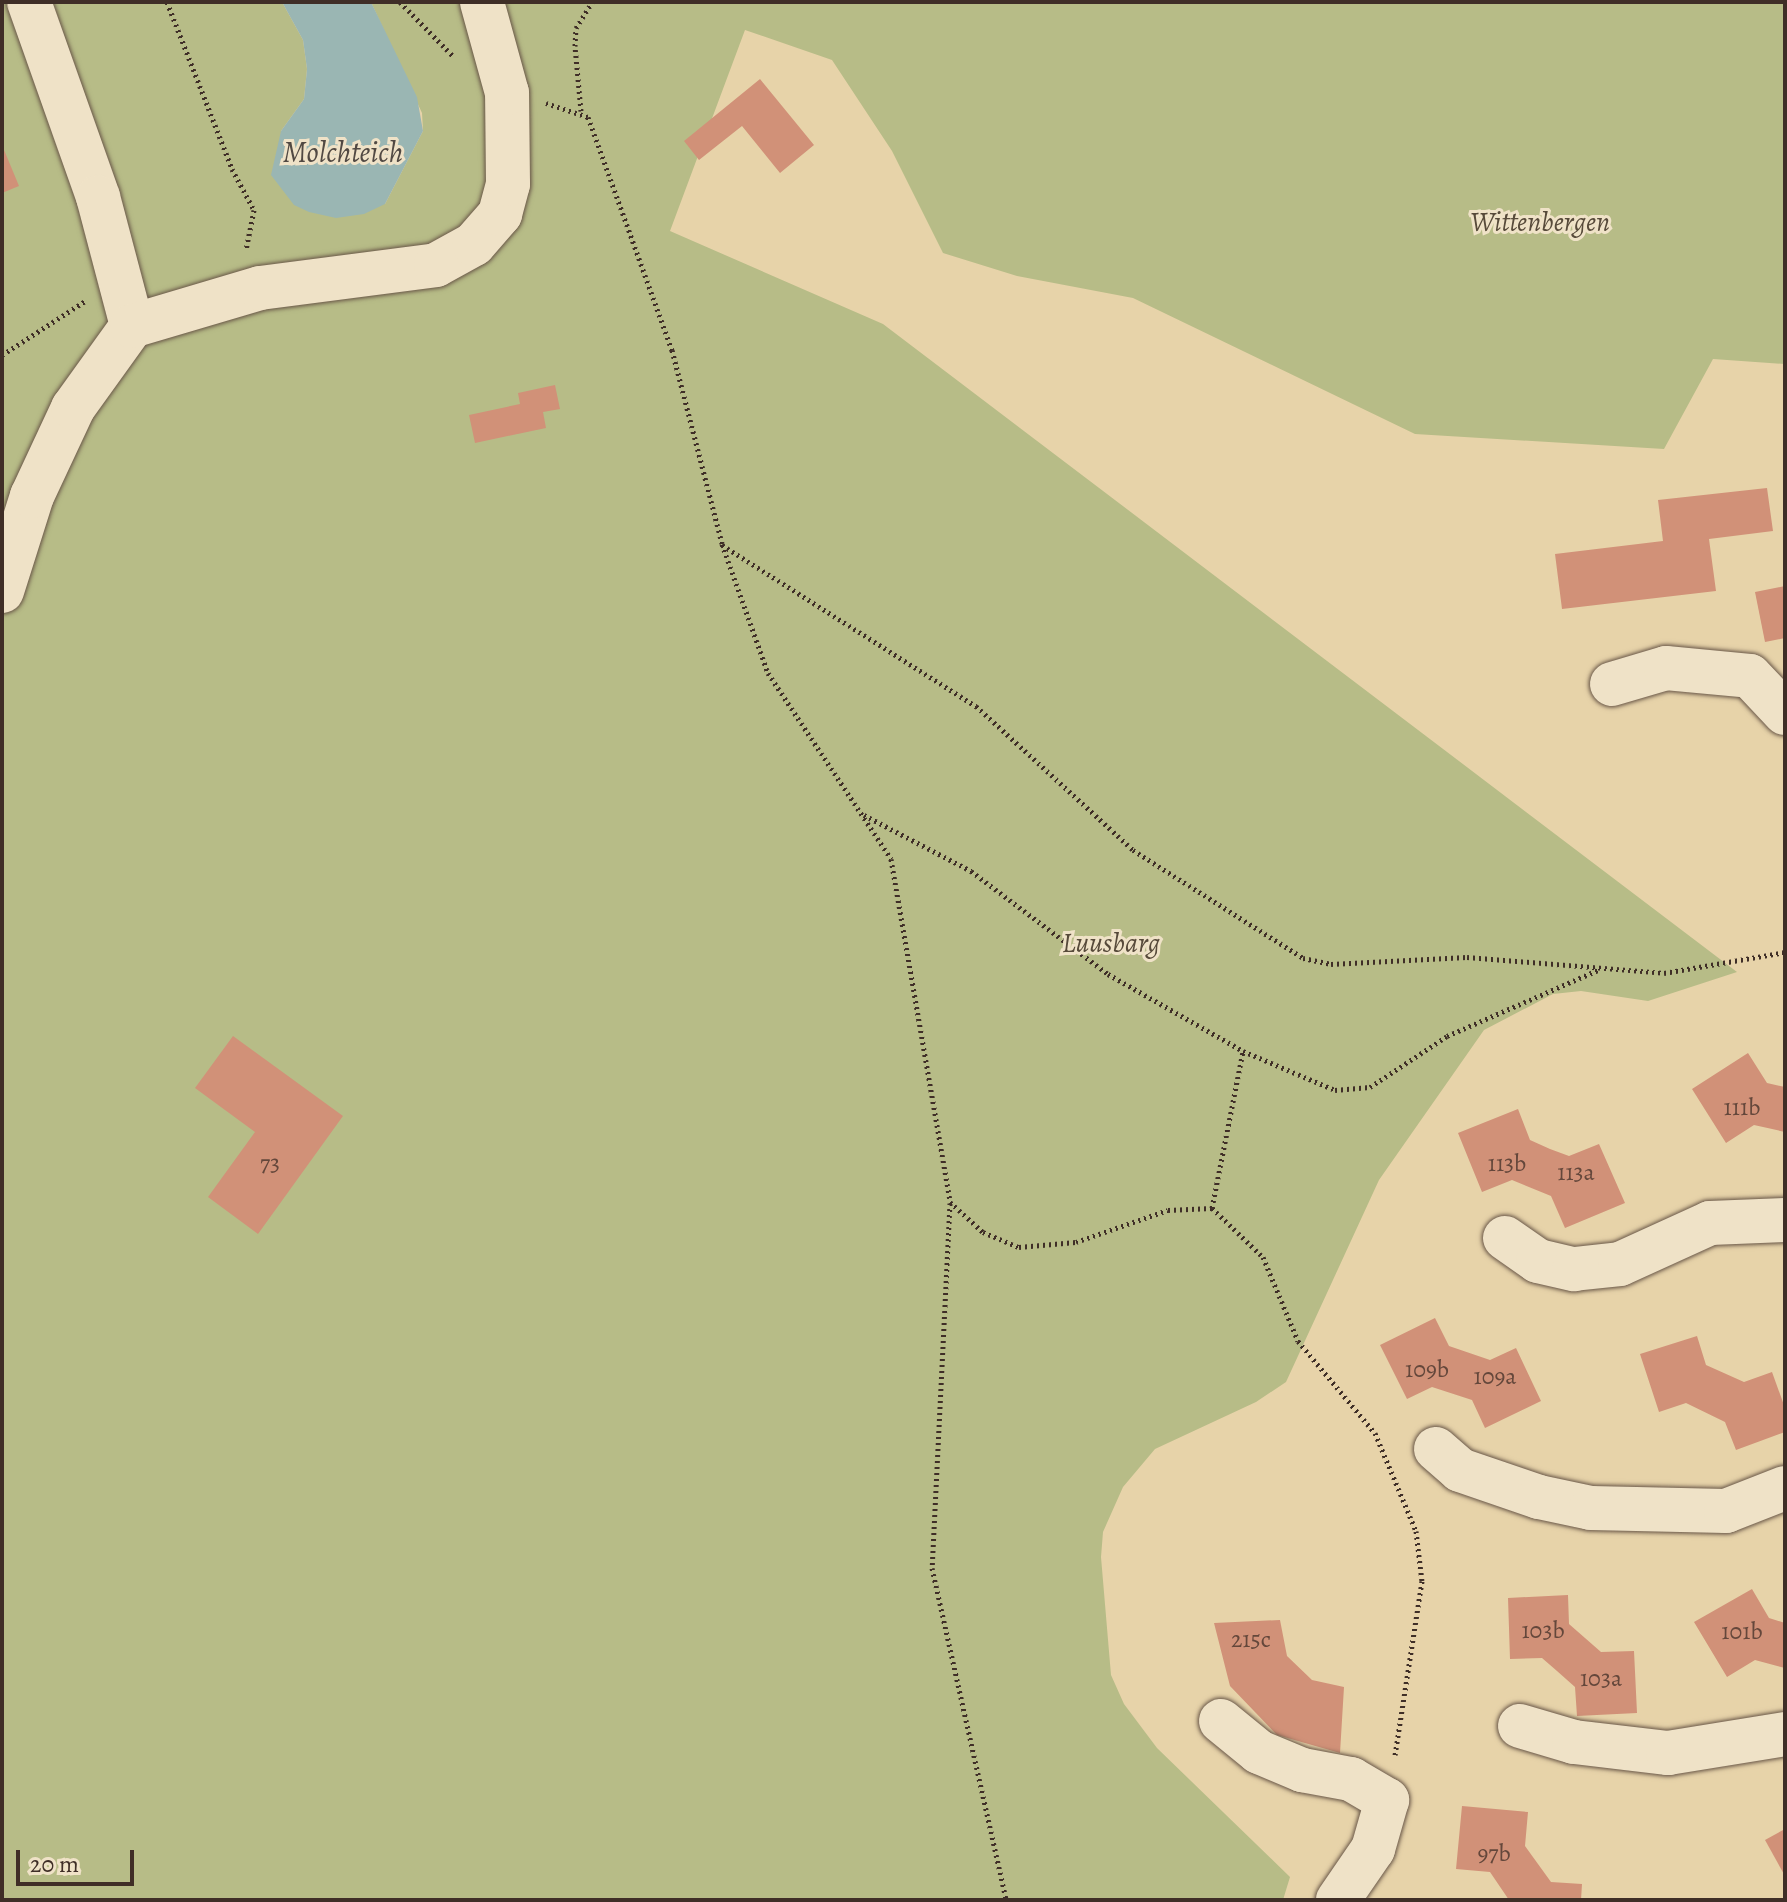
<!DOCTYPE html>
<html>
<head>
<meta charset="utf-8">
<style>
	body { margin:0 }
	#map { position:relative; width:1787px; height:1902px; overflow:hidden; background:#e7d3a9; font-family:Alegreya,serif }
	div>[style] { position:absolute }
	[style*='--x'] { left:calc(var(--x)*1px); top:calc(var(--y)*1px); width:calc(var(--w)*1px); rotate:calc(var(--a)*1deg) }
	.green>* { inset:0; background:#b7bc87 }
	.water>* { inset:0; background:#9ab6b3 }
	.building>* { inset:0; background:#d19178 }
	.path>* { height:5px; margin-top:-2.5px; transform-origin:0; background:repeating-linear-gradient(90deg,#3f2e27 0 2px,transparent 0 6px) }
	.roads { filter:drop-shadow(0 0 2px #695748) drop-shadow(0 0 2px #695748) }
	.minor>* { height:44px; margin:-22px; padding:0 22px; transform-origin:22px; border-radius:22px; background:#efe2c7 }
	span { translate:-50% -50%; white-space:nowrap; text-align:center; line-height:1.15; -webkit-text-stroke:6px #efe2c7; paint-order:stroke }
	.number-label { font-size:24px; color:#64473b }
	.number-label span { -webkit-text-stroke-width:0 }
	.park-label { font-size:28px; color:#574a3a; font-style:italic }
	.water-label { font-size:30px; color:#514943; font-style:italic }
	.frame { position:absolute; inset:0; border:4px solid #3f2e27; pointer-events:none }
	.scale { position:absolute; left:16px; top:1850px; width:118px; height:36px; box-sizing:border-box; border:4px solid #3f2e27; border-top:0; padding-left:10px; font-size:24px; line-height:28px; white-space:nowrap; color:#3f2e27; -webkit-text-stroke:6px #efe2c7; paint-order:stroke }
</style>
</head>
<body>
<div id="map">
	<div class="green">
		<i style="clip-path:polygon(2px 2px,282px 2px,303px 40px,307px 69px,304px 99px,281px 131px,385px 204px,423px 131px,422px 113px,371px 2px,1785px 2px,1785px 364px,1713px 359px,1664px 449px,1415px 434px,1133px 298px,1017px 276px,943px 253px,892px 151px,832px 60px,745px 30px,670px 231px,883px 324px,1737px 972px,1648px 1001px,1581px 991px,1553px 994px,1484px 1030px,1379px 1180px,1286px 1382px,1256px 1402px,1155px 1449px,1123px 1487px,1103px 1532px,1101px 1557px,1111px 1675px,1124px 1704px,1157px 1748px,1290px 1877px,1283px 1900px,2px 1900px)"></i>
	</div>
	<div class="water">
		<i style="clip-path:polygon(282px 2px,371px 2px,417px 97px,423px 131px,385px 204px,364px 214px,336px 218px,309px 212px,294px 205px,271px 175px,281px 131px,304px 99px,307px 69px,303px 40px)"></i>
	</div>
	<div class="building">
		<i style="clip-path:polygon(760px 79px,814px 145px,780px 173px,742px 126px,699px 160px,684px 141px)"></i>
		<i style="clip-path:polygon(2px 145px,19px 186px,2px 193px)"></i>
		<i style="clip-path:polygon(555px 385px,560px 409px,543px 412px,546px 428px,475px 443px,469px 415px,520px 404px,518px 393px)"></i>
		<i style="clip-path:polygon(1767px 488px,1773px 531px,1709px 539px,1716px 591px,1562px 609px,1555px 554px,1663px 541px,1658px 500px)"></i>
		<i style="clip-path:polygon(1785px 586px,1785px 638px,1765px 642px,1755px 592px)"></i>
		<i style="clip-path:polygon(233px 1036px,343px 1116px,258px 1234px,208px 1197px,255px 1132px,195px 1088px)"></i>
		<i style="clip-path:polygon(1748px 1053px,1767px 1083px,1785px 1087px,1785px 1132px,1754px 1125px,1726px 1143px,1692px 1089px)"></i>
		<i style="clip-path:polygon(1518px 1109px,1530px 1140px,1550px 1149px,1569px 1156px,1599px 1144px,1625px 1203px,1565px 1228px,1551px 1196px,1512px 1180px,1482px 1192px,1458px 1133px)"></i>
		<i style="clip-path:polygon(1435px 1318px,1449px 1346px,1490px 1360px,1516px 1348px,1541px 1401px,1485px 1428px,1472px 1400px,1432px 1387px,1407px 1399px,1380px 1345px)"></i>
		<i style="clip-path:polygon(1697px 1336px,1706px 1365px,1744px 1382px,1772px 1372px,1785px 1408px,1785px 1432px,1736px 1450px,1725px 1422px,1686px 1403px,1659px 1412px,1640px 1354px)"></i>
		<i style="clip-path:polygon(1752px 1589px,1769px 1618px,1785px 1623px,1785px 1668px,1755px 1660px,1727px 1677px,1694px 1622px)"></i>
		<i style="clip-path:polygon(1568px 1595px,1569px 1624px,1601px 1652px,1634px 1651px,1637px 1713px,1577px 1716px,1575px 1687px,1557px 1671px,1542px 1658px,1510px 1659px,1508px 1598px)"></i>
		<i style="clip-path:polygon(1280px 1620px,1287px 1656px,1312px 1680px,1344px 1687px,1340px 1753px,1277px 1735px,1230px 1686px,1214px 1623px)"></i>
		<i style="clip-path:polygon(1462px 1806px,1528px 1812px,1525px 1846px,1551px 1882px,1582px 1884px,1581px 1900px,1509px 1900px,1490px 1872px,1456px 1869px)"></i>
		<i style="clip-path:polygon(1785px 1829px,1785px 1876px,1765px 1840px)"></i>
	</div>
	<div class="path">
		<i style="--x:167;--y:2;--w:179;--a:68.7"></i>
		<i style="--x:232;--y:169;--w:47;--a:61.8"></i>
		<i style="--x:254;--y:210;--w:41;--a:101.3"></i>
		<i style="--x:400;--y:2;--w:76;--a:45.5"></i>
		<i style="--x:546;--y:103;--w:44;--a:18.4"></i>
		<i style="--x:588;--y:117;--w:248;--a:70.2"></i>
		<i style="--x:672;--y:350;--w:200;--a:75.5"></i>
		<i style="--x:722;--y:544;--w:137;--a:70.4"></i>
		<i style="--x:768;--y:673;--w:223;--a:56.5"></i>
		<i style="--x:891;--y:859;--w:348;--a:80.2"></i>
		<i style="--x:950;--y:1202;--w:45;--a:42.3"></i>
		<i style="--x:983;--y:1232;--w:39;--a:23"></i>
		<i style="--x:1019;--y:1247;--w:57;--a:-5"></i>
		<i style="--x:1076;--y:1242;--w:97;--a:-19.2"></i>
		<i style="--x:1168;--y:1210;--w:44;--a:-2.6"></i>
		<i style="--x:1212;--y:1208;--w:71;--a:43.9"></i>
		<i style="--x:1263;--y:1257;--w:91;--a:67.4"></i>
		<i style="--x:1298;--y:1341;--w:120;--a:50.1"></i>
		<i style="--x:1375;--y:1433;--w:106;--a:67.3"></i>
		<i style="--x:1416;--y:1531;--w:50;--a:83.2"></i>
		<i style="--x:1422;--y:1581;--w:176;--a:98.8"></i>
		<i style="--x:581;--y:111;--w:65;--a:-95.3"></i>
		<i style="--x:575;--y:46;--w:18;--a:-87"></i>
		<i style="--x:576;--y:28;--w:31;--a:-58"></i>
		<i style="--x:2;--y:355;--w:99;--a:-33"></i>
		<i style="--x:722;--y:545;--w:301;--a:32.4"></i>
		<i style="--x:976;--y:706;--w:213;--a:42.5"></i>
		<i style="--x:1133;--y:850;--w:201;--a:32.4"></i>
		<i style="--x:1303;--y:958;--w:29;--a:12"></i>
		<i style="--x:1331;--y:964;--w:136;--a:-2.9"></i>
		<i style="--x:1467;--y:957;--w:198;--a:4.6"></i>
		<i style="--x:1664;--y:973;--w:123;--a:-9.8"></i>
		<i style="--x:864;--y:815;--w:121;--a:27.6"></i>
		<i style="--x:971;--y:871;--w:171;--a:36.9"></i>
		<i style="--x:1108;--y:974;--w:155;--a:29.7"></i>
		<i style="--x:1243;--y:1051;--w:100;--a:23"></i>
		<i style="--x:1335;--y:1090;--w:35;--a:-5"></i>
		<i style="--x:1370;--y:1087;--w:92;--a:-33.5"></i>
		<i style="--x:1447;--y:1036;--w:167;--a:-23.6"></i>
		<i style="--x:950;--y:1203;--w:365;--a:92.8"></i>
		<i style="--x:932;--y:1568;--w:340;--a:77.4"></i>
		<i style="--x:1212;--y:1208;--w:160;--a:-78.8"></i>
	</div>
	<div class="roads">
		<div class="minor">
			<i style="--x:29;--y:2;--w:207;--a:70.5"></i>
			<i style="--x:98;--y:197;--w:133;--a:75.2"></i>
			<i style="--x:2;--y:591;--w:100;--a:-72.5"></i>
			<i style="--x:32;--y:496;--w:97;--a:-65"></i>
			<i style="--x:73;--y:408;--w:101;--a:-54.3"></i>
			<i style="--x:132;--y:326;--w:134;--a:-16.5"></i>
			<i style="--x:260;--y:288;--w:177;--a:-7.4"></i>
			<i style="--x:436;--y:265;--w:43;--a:-28.9"></i>
			<i style="--x:474;--y:244;--w:40;--a:-49"></i>
			<i style="--x:500;--y:214;--w:31;--a:-75"></i>
			<i style="--x:508;--y:184;--w:91;--a:-90.6"></i>
			<i style="--x:507;--y:93;--w:94;--a:-105.4"></i>
			<i style="--x:1612;--y:684;--w:56;--a:-16.5"></i>
			<i style="--x:1666;--y:668;--w:84;--a:5.4"></i>
			<i style="--x:1750;--y:676;--w:51;--a:46.6"></i>
			<i style="--x:1505;--y:1238;--w:40;--a:34.9"></i>
			<i style="--x:1538;--y:1261;--w:37;--a:13"></i>
			<i style="--x:1574;--y:1269;--w:46;--a:-6.2"></i>
			<i style="--x:1620;--y:1264;--w:99;--a:-24.5"></i>
			<i style="--x:1710;--y:1223;--w:75;--a:-2.3"></i>
			<i style="--x:1436;--y:1449;--w:32;--a:41"></i>
			<i style="--x:1460;--y:1470;--w:83;--a:18.9"></i>
			<i style="--x:1539;--y:1497;--w:53;--a:11.9"></i>
			<i style="--x:1591;--y:1508;--w:135;--a:1.3"></i>
			<i style="--x:1726;--y:1511;--w:63;--a:-21.3"></i>
			<i style="--x:1221;--y:1721;--w:49;--a:39.2"></i>
			<i style="--x:1259;--y:1752;--w:47;--a:22.7"></i>
			<i style="--x:1302;--y:1770;--w:50;--a:10.4"></i>
			<i style="--x:1351;--y:1779;--w:42;--a:30.3"></i>
			<i style="--x:1387;--y:1800;--w:51;--a:105.9"></i>
			<i style="--x:1373;--y:1849;--w:62;--a:124.5"></i>
			<i style="--x:1520;--y:1726;--w:56;--a:16.5"></i>
			<i style="--x:1574;--y:1742;--w:95;--a:6.7"></i>
			<i style="--x:1668;--y:1753;--w:119;--a:-9.2"></i>
		</div>
	</div>
	<div class="number-label">
		<span style="left:1742px;top:1108px">111b</span>
		<span style="left:270px;top:1164px">73</span>
		<span style="left:1507px;top:1164px">113b</span>
		<span style="left:1576px;top:1173px">113a</span>
		<span style="left:1427px;top:1370px">109b</span>
		<span style="left:1495px;top:1377px">109a</span>
		<span style="left:1543px;top:1631px">103b</span>
		<span style="left:1742px;top:1632px">101b</span>
		<span style="left:1251px;top:1640px">215c</span>
		<span style="left:1601px;top:1679px">103a</span>
		<span style="left:1494px;top:1854px">97b</span>
	</div>
	<div class="park-label">
		<span style="left:1540px;top:222px">Wittenbergen</span>
		<span style="left:1111px;top:943px">Luusbarg</span>
	</div>
	<div class="water-label">
		<span style="left:343px;top:152px">Molchteich</span>
	</div>
	<div class="frame"></div>
	<div class="scale">20 m</div>
</div>
</body>
</html>
